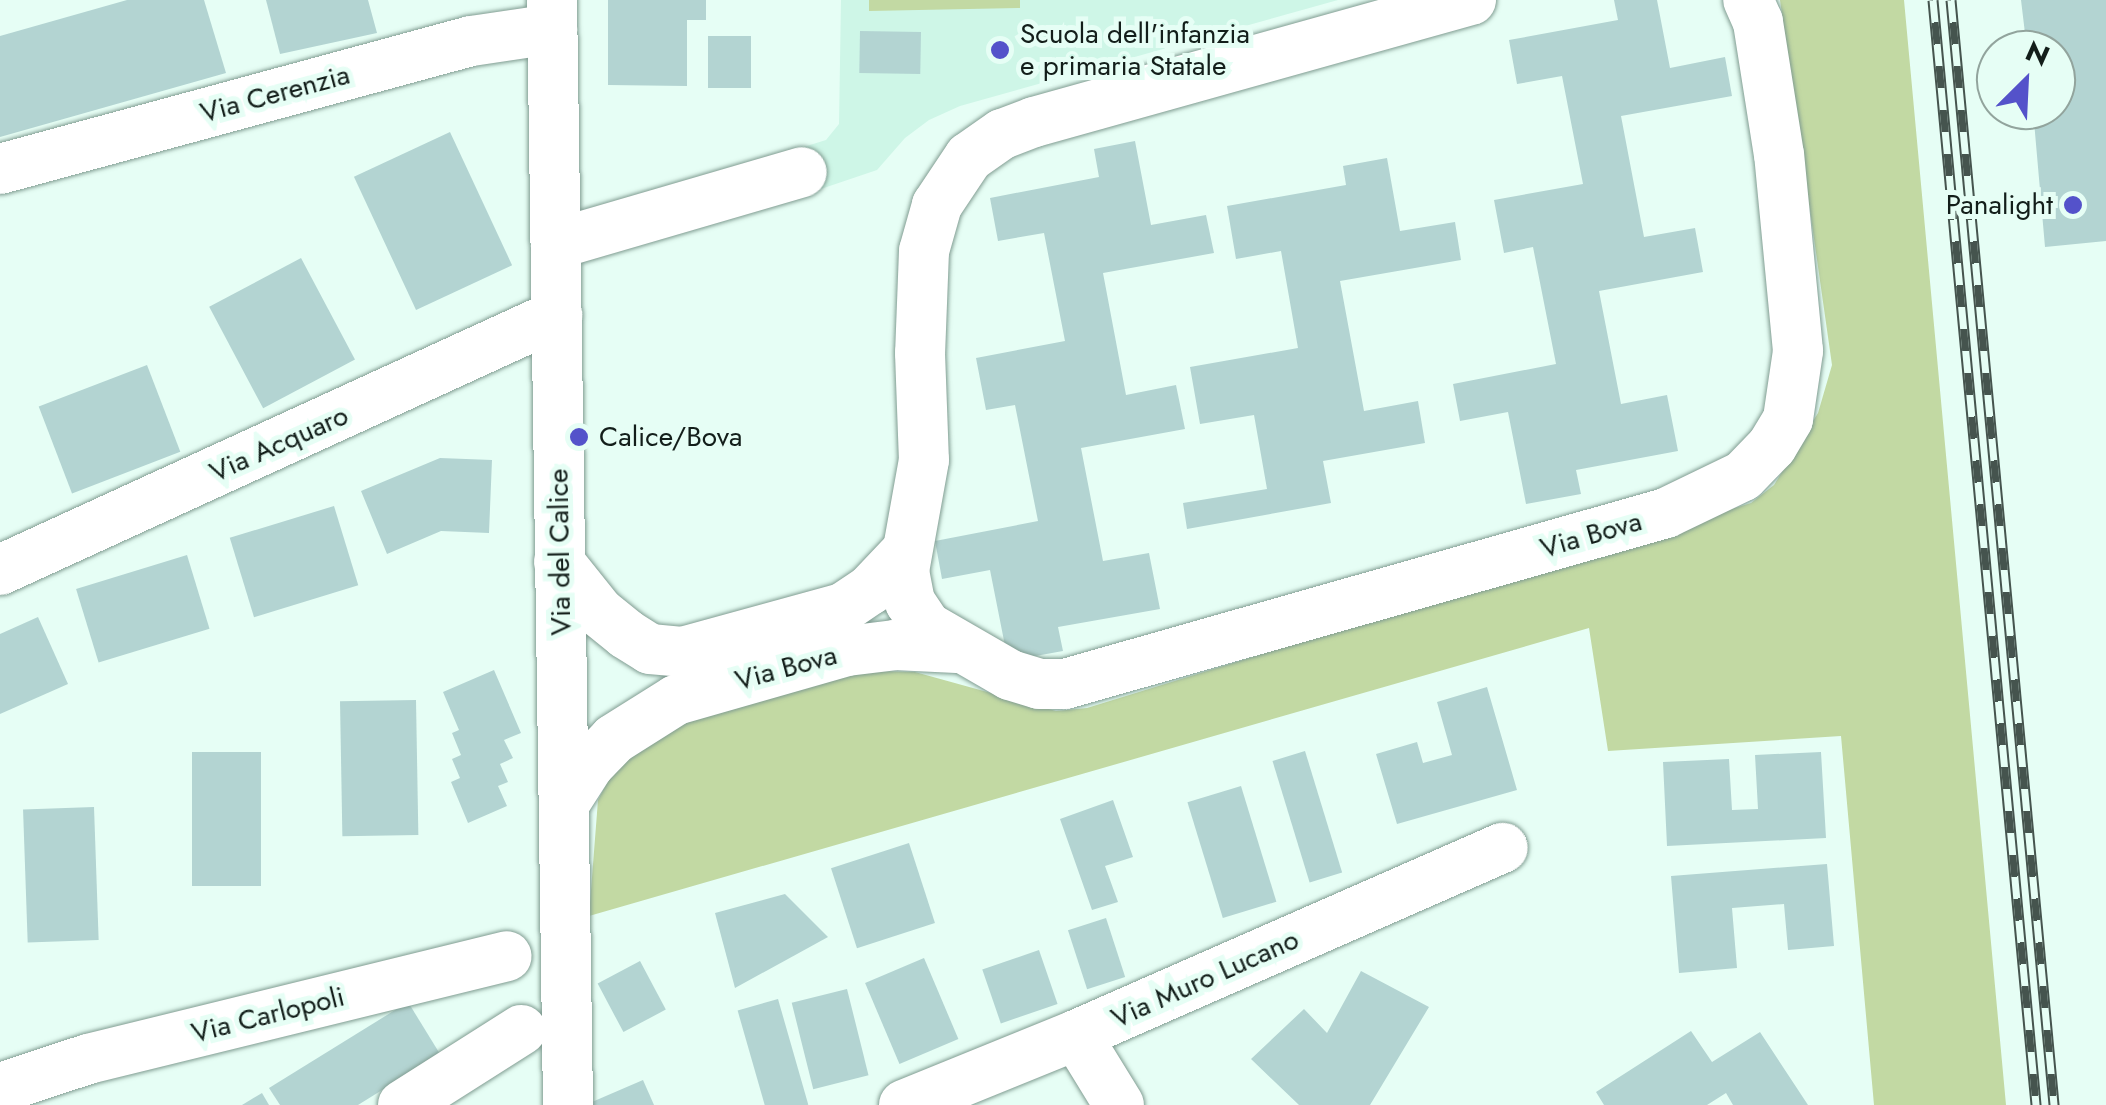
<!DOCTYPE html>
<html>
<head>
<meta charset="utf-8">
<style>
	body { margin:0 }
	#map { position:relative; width:2106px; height:1105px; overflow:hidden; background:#e6fef5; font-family:Jost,sans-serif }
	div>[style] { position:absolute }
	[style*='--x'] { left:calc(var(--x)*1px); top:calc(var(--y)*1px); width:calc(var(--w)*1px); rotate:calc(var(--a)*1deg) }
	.built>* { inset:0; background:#cef6e7 }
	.green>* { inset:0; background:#c2d9a3 }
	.building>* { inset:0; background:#b3d4d2; transform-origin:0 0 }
	.roads { filter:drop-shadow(0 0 2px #809c91) drop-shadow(0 0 2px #809c91) }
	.minor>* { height:50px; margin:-25px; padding:0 25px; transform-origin:25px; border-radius:25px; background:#fff }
	.rail>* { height:11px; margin-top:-5.5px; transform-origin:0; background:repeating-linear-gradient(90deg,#e6fef5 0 22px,#45544e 0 44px); box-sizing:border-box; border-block:2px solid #45544e }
	.dots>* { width:28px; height:28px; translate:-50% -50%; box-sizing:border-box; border:5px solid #e6fef5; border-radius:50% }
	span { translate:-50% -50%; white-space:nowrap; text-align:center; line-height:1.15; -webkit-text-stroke:10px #e6fef5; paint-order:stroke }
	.poi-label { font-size:28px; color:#131e1a }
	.left { translate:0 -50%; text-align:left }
	.right { translate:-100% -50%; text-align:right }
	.street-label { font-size:28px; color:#131e1a }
	.north { position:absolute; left:1976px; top:30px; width:100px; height:100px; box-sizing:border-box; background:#e6fef5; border:2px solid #92a49d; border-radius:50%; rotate:24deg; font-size:28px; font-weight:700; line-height:40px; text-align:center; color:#131e1a }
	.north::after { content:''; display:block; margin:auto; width:35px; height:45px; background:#5452ca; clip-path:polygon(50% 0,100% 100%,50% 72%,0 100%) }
</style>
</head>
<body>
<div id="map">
	<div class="built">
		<i style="clip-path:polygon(841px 0,1338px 0,960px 106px,929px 120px,905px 138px,877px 170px,806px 194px,797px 149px,826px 140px,839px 124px)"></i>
	</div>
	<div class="green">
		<i style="clip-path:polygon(869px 0,1020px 0,1020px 8px,869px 11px)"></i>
		<i style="clip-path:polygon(1780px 0,1904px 0,2006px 1105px,1874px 1105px,1841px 736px,1608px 751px,1589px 628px,589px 916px,598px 800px,617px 764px,653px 732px,753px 696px,872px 671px,915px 672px,1056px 711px,1087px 708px,1751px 503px,1774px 485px,1818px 413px,1832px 365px)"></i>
	</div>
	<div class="building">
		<i style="clip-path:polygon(127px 0,204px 0,226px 73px,0 137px,0 36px)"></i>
		<i style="clip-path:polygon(266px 0,368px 0,377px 33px,280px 54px)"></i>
		<i style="clip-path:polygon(608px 0,706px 0,706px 20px,687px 20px,687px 86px,608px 85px)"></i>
		<i style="clip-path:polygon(1614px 0,1657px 0,1670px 68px,1725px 57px,1732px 96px,1621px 116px,1644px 237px,1695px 228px,1703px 272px,1599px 291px,1621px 404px,1667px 395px,1678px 451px,1576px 470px,1581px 494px,1526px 504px,1508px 412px,1460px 421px,1453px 384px,1556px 364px,1533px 247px,1504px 253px,1494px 200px,1583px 184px,1562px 76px,1517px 84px,1509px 40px,1618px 20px)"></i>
		<i style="clip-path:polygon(2021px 0,2106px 0,2106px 241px,2045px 247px,2033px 110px,2056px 110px,2056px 50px,2027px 50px)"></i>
		<i style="left:860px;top:31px;width:61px;height:42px;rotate:1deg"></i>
		<i style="left:708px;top:36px;width:43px;height:52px"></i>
		<i style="left:450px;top:132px;width:147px;height:106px;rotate:65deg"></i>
		<i style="clip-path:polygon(1135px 141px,1151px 225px,1206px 215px,1214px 253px,1103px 273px,1126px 395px,1176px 385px,1185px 429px,1081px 448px,1103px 561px,1149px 553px,1160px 609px,1058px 627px,1063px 651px,1008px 661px,990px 570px,942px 579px,935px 541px,1038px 521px,1015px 405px,986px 410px,976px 358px,1065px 341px,1044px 233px,998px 241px,990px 198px,1099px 177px,1094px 149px)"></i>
		<i style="clip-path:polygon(1387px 158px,1400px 231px,1455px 222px,1461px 260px,1340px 281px,1364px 411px,1418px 401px,1425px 443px,1323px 461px,1331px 503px,1187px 529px,1183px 503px,1267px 489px,1254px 415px,1200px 424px,1190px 367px,1298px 348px,1281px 251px,1236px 259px,1227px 206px,1346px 185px,1343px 166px)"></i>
		<i style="left:301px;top:258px;width:115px;height:104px;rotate:62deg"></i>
		<i style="left:147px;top:365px;width:93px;height:116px;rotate:69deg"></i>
		<i style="clip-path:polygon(440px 458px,492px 460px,489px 533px,441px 531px,387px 554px,361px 491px)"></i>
		<i style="left:334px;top:506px;width:83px;height:109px;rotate:73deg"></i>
		<i style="left:187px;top:555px;width:77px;height:116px;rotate:73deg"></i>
		<i style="clip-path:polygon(38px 617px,68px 684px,0 714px,0 634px)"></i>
		<i style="clip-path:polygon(494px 670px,521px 733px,504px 740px,513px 758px,500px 764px,508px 782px,498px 786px,507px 806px,468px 823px,451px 782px,460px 778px,452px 759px,461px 755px,452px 733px,459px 730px,443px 692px)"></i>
		<i style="clip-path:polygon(1487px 687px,1517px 790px,1397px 824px,1376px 754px,1417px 742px,1423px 763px,1452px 755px,1437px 702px)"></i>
		<i style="left:416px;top:700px;width:135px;height:76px;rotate:89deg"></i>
		<i style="left:1305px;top:751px;width:127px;height:34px;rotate:73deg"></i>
		<i style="left:192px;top:752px;width:69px;height:134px"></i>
		<i style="clip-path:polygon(1821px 752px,1826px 838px,1667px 846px,1663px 762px,1729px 759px,1732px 810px,1758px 809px,1755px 755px)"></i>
		<i style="left:1241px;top:786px;width:121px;height:56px;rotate:73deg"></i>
		<i style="clip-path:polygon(1113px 800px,1133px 857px,1105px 866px,1118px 902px,1092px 910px,1060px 819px)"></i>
		<i style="left:94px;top:807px;width:133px;height:71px;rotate:88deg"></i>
		<i style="left:909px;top:843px;width:84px;height:82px;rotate:72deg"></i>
		<i style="clip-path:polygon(1827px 864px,1834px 946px,1788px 950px,1784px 904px,1732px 908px,1737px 968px,1679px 973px,1671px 876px)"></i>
		<i style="clip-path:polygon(785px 894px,828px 937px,735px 988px,715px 913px)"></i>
		<i style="left:1106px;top:918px;width:62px;height:40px;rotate:72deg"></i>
		<i style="left:1039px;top:950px;width:57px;height:60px;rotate:71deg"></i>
		<i style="left:924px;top:958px;width:88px;height:64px;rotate:67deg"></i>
		<i style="left:640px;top:961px;width:55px;height:48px;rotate:62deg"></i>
		<i style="clip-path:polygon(1361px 971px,1429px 1007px,1370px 1105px,1299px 1105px,1251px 1059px,1304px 1009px,1327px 1033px)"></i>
		<i style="left:847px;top:989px;width:89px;height:57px;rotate:76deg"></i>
		<i style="left:778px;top:999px;width:110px;height:42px;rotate:74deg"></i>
		<i style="clip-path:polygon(408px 1002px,440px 1054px,358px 1105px,280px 1105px,269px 1088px)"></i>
		<i style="clip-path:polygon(1691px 1031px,1712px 1062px,1760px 1032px,1808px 1105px,1733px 1105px,1726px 1093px,1707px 1105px,1604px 1105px,1596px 1092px)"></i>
		<i style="clip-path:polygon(643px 1080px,654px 1105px,585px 1105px)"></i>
		<i style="clip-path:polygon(262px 1093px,269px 1105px,242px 1105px)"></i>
	</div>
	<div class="roads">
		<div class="minor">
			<i style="--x:552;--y:0;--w:1105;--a:89.17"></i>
			<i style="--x:1471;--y:0;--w:454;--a:164.4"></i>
			<i style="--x:1034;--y:122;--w:34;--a:159"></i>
			<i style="--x:1002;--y:134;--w:40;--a:145.1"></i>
			<i style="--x:969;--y:157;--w:58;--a:123.7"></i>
			<i style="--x:937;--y:205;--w:48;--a:105.8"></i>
			<i style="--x:924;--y:251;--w:102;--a:92.2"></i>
			<i style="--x:920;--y:353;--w:107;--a:87.9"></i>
			<i style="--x:924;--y:460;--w:113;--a:100.2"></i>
			<i style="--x:904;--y:571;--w:32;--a:79"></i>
			<i style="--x:910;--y:602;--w:30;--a:56"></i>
			<i style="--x:927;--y:627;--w:96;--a:30"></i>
			<i style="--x:1010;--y:675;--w:30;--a:17"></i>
			<i style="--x:1039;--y:684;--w:26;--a:0"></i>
			<i style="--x:1065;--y:684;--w:625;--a:-15.88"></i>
			<i style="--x:1666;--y:513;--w:85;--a:-25.7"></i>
			<i style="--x:1743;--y:476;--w:42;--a:-46"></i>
			<i style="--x:1772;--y:446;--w:31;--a:-59"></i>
			<i style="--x:1788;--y:419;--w:69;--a:-81.6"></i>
			<i style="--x:1798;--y:351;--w:197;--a:-95.5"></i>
			<i style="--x:1779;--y:155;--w:135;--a:-99"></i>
			<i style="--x:1758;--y:22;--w:24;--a:-114"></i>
			<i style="--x:0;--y:169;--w:488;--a:-15.2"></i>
			<i style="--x:471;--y:41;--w:82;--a:-8.4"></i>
			<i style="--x:556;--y:244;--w:256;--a:-16.3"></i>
			<i style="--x:559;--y:562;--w:64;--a:51.3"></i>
			<i style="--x:599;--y:612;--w:35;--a:39"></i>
			<i style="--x:626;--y:634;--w:28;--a:32"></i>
			<i style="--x:650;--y:649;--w:32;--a:5"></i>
			<i style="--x:682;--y:652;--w:167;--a:-15.3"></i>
			<i style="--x:843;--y:608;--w:32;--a:-34"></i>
			<i style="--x:870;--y:590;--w:54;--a:-46.5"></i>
			<i style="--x:0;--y:570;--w:613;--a:-24.6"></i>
			<i style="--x:564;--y:804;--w:46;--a:-57.3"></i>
			<i style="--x:589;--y:765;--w:36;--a:-46"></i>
			<i style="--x:614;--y:739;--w:73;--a:-32.2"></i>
			<i style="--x:676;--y:700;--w:178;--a:-16"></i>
			<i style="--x:847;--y:651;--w:48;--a:-7.1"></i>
			<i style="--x:895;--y:645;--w:62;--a:2.8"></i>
			<i style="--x:1076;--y:1035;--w:82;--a:58.4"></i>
			<i style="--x:0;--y:1088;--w:93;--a:-18.2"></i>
			<i style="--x:88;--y:1059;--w:431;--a:-13.8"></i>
			<i style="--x:403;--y:1105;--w:140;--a:-32.4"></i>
			<i style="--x:904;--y:1105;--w:186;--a:-22.1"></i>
			<i style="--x:1076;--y:1035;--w:466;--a:-23.7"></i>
		</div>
	</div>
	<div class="rail">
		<i style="--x:1933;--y:0;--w:1110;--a:84.67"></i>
		<i style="--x:1951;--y:0;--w:1110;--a:84.67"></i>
	</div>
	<div class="dots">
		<i style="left:1000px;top:50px;background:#5452ca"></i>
		<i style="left:2073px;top:205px;background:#5452ca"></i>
		<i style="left:579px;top:437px;background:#5452ca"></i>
	</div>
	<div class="poi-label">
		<span class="left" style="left:1020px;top:50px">Scuola dell'infanzia<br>e primaria Statale</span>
		<span class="right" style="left:2053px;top:205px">Panalight</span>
		<span class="left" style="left:599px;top:437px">Calice/Bova</span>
	</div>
	<div class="street-label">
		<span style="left:275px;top:94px;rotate:-15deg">Via Cerenzia</span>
		<span style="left:279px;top:444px;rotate:-24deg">Via Acquaro</span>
		<span style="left:1591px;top:535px;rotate:-16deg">Via Bova</span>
		<span style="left:560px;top:552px;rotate:-91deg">Via del Calice</span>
		<span style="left:786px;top:668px;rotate:-15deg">Via Bova</span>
		<span style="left:1205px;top:979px;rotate:-24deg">Via Muro Lucano</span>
		<span style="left:268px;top:1015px;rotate:-14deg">Via Carlopoli</span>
	</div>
	<div class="north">N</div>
</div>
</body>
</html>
